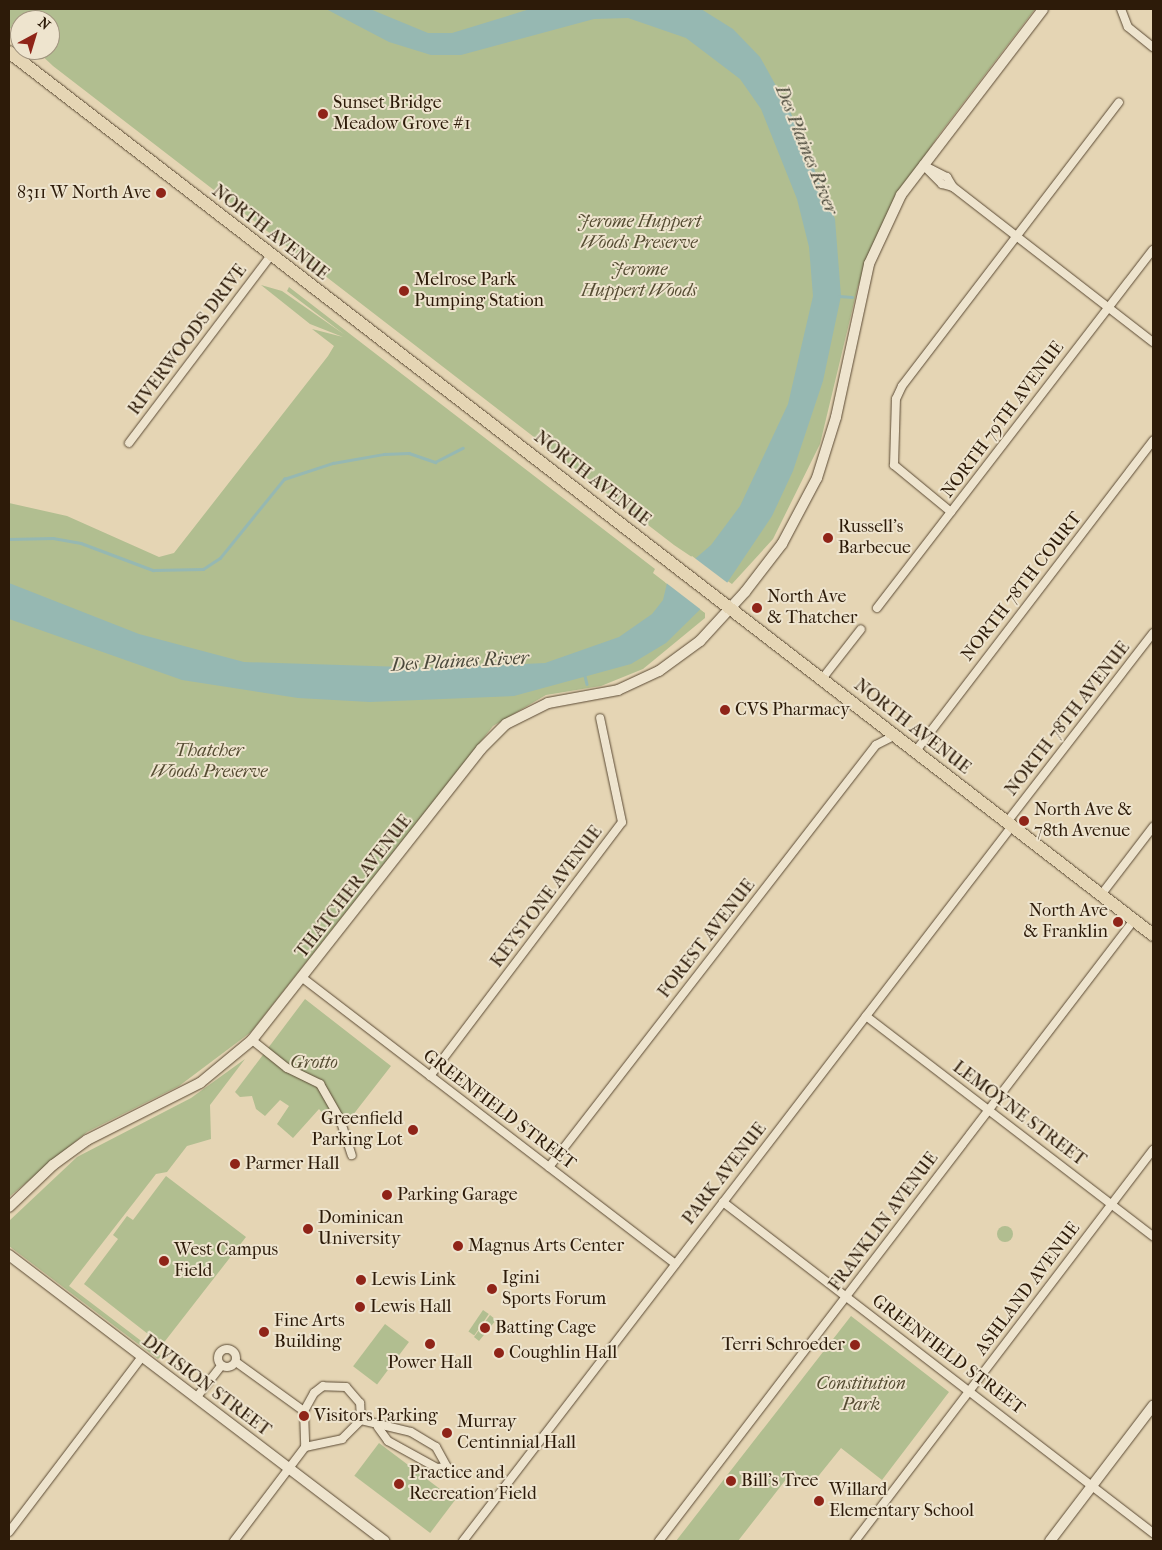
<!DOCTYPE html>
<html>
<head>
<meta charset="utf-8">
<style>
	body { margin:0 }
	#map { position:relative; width:1162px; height:1550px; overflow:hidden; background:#e5d5b4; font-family:"IM FELL French Canon",serif }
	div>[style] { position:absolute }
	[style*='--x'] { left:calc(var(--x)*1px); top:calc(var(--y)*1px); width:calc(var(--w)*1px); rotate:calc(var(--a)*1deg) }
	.green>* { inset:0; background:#b1be90; transform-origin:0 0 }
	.round { border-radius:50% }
	.water>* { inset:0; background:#96b8b2 }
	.pier>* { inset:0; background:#e5d5b4 }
	.stream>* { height:2.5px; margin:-1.25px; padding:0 1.25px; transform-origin:1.25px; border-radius:1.25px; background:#96b8b2 }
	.roads { filter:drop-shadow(0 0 1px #5b4a34) drop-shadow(0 0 1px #5b4a34) }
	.minor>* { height:8px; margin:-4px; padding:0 4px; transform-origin:4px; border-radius:4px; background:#eee4ce }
	.minor>.ring { margin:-4px; padding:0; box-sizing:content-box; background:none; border:8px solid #eee4ce; border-radius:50% }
	.tertiary>* { height:10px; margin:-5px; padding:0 5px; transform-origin:5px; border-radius:5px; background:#eee4ce }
	.primary>* { height:12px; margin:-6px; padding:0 6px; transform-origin:6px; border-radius:6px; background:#e5d5b4 }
	.dots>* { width:14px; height:14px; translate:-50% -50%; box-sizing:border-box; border:2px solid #eee4ce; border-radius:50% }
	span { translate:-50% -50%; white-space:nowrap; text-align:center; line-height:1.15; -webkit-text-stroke:4px #eee4ce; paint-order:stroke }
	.poi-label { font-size:18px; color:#2d1b09 }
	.left { translate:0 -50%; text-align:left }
	.right { translate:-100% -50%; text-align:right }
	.park-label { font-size:18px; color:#554c32; font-style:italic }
	.street-label { font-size:18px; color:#2d1b09 }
	.water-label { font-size:19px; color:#4c4a3c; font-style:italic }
	.frame { position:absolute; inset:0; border:10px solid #2d1b09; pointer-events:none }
	.north { position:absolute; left:10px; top:10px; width:50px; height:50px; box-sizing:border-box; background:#eee4ce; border:1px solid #a1947f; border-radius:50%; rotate:39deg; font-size:14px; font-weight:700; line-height:20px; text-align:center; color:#2d1b09 }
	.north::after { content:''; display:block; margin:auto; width:18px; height:22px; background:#8f2418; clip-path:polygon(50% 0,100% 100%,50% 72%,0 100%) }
</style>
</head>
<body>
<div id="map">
	<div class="green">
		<i style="clip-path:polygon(9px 9px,1035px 9px,938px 136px,888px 211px,858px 286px,820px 444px,773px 539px,732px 584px,674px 545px,53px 66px,36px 50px,50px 50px,50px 20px,20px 20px,20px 36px,9px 27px)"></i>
		<i style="clip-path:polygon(261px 285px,282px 291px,345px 335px,287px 291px,289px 287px,655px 569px,653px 573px,705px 613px,705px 618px,643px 669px,601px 686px,546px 695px,493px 726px,251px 1032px,179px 1086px,87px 1132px,9px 1197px,9px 503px,67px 516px,159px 557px,174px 553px,328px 356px,334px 346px,312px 329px,343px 337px,310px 324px)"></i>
		<i style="clip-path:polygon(305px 999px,391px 1066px,349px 1120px,336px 1109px,325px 1116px,319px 1109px,293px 1138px,277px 1124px,289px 1106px,280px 1100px,265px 1116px,256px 1109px,252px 1096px,240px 1097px,235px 1092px)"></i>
		<i style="clip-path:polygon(245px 1059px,210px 1105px,211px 1139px,187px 1146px,167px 1172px,156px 1174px,69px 1286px,161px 1356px,158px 1359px,9px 1246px,9px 1221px,77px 1157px,191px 1098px)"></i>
		<i style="clip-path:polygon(166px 1176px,246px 1237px,162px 1345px,84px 1284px,118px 1239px,113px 1235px,127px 1216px,133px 1220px)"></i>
		<i class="round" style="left:997px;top:1226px;width:16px;height:16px"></i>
		<i style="left:483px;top:1310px;width:7px;height:26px;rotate:34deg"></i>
		<i style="clip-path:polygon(490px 1315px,496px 1320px,479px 1341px,474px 1337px)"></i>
		<i style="clip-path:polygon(851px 1316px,949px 1392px,882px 1480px,841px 1448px,816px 1479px,791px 1473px,738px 1541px,676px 1541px)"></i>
		<i style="left:385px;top:1324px;width:30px;height:53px;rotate:37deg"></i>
		<i style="left:379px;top:1443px;width:95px;height:41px;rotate:37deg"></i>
	</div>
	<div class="water">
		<i style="clip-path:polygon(326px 9px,370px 9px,428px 33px,452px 33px,530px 9px,701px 9px,733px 29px,760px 57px,790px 111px,835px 219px,841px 296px,823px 381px,793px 471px,772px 516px,727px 583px,666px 643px,631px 664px,514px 696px,370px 702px,298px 698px,182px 680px,9px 619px,9px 583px,139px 634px,244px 662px,436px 668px,545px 663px,619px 637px,652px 614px,663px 600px,667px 583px,711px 545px,740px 506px,788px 404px,813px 296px,809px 247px,797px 199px,761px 109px,740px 79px,686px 38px,628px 18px,594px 19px,461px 55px,431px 55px,389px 42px)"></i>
	</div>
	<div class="pier">
		<i style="clip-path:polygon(692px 556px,729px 584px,704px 612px,665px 582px)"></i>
	</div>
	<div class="stream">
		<i style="--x:839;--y:296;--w:13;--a:4"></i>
		<i style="--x:9;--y:539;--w:44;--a:-1.3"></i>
		<i style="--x:53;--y:538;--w:28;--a:10"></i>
		<i style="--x:81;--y:543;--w:77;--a:20.6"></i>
		<i style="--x:153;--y:570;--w:50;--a:-1.1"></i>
		<i style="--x:203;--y:569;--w:20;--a:-33"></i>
		<i style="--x:220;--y:558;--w:102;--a:-51"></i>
		<i style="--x:284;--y:479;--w:52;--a:-18.1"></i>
		<i style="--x:333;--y:463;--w:52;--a:-10"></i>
		<i style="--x:384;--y:454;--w:25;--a:-2"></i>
		<i style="--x:409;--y:453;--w:28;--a:19"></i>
		<i style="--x:435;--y:462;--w:31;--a:-27"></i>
		<i style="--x:585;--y:676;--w:8;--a:76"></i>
	</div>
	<div class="roads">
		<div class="minor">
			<i style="--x:1121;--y:9;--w:19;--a:69"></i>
			<i style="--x:1128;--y:27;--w:32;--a:39"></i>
			<i style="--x:923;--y:165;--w:27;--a:27"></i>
			<i style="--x:947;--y:177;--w:12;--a:59"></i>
			<i style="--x:953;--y:187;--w:253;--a:37.8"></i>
			<i style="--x:923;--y:165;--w:27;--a:45"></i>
			<i style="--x:942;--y:184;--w:11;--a:15"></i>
			<i style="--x:129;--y:443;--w:236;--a:-52.9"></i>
			<i style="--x:951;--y:512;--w:74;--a:-140.5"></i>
			<i style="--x:894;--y:465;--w:66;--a:-88.3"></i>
			<i style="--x:896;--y:399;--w:14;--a:-65"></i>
			<i style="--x:902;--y:386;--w:357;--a:-52.6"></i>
			<i style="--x:877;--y:608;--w:452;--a:-52.4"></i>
			<i style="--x:822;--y:679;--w:63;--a:-52"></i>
			<i style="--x:915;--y:752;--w:392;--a:-52.6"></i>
			<i style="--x:1007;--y:822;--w:239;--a:-52.3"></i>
			<i style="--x:1101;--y:895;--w:86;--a:-52.6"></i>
			<i style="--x:304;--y:979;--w:468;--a:37.5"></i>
			<i style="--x:866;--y:1016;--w:362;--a:37.5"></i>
			<i style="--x:252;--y:1040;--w:45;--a:38.7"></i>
			<i style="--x:287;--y:1068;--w:37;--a:26"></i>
			<i style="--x:320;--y:1084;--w:40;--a:60.3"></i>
			<i style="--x:340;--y:1119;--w:38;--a:72"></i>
			<i style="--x:430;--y:1076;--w:318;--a:-52.9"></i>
			<i style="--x:622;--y:822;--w:106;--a:-101.9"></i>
			<i style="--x:549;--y:1167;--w:534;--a:-52.23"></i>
			<i style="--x:876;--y:745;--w:20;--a:-27"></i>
			<i style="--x:723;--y:1202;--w:543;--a:37.59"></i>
			<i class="ring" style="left:218px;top:1349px;width:10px;height:10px"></i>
			<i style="--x:236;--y:1362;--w:84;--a:35.8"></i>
			<i style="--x:196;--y:1398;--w:41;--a:-52"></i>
			<i style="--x:361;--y:1420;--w:51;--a:13.5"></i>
			<i style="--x:411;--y:1432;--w:29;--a:31"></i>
			<i style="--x:436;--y:1447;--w:23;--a:61"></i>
			<i style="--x:447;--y:1467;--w:10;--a:174"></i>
			<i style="--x:437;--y:1468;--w:56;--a:-151.1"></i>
			<i style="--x:388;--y:1441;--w:17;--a:-126"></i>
			<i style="--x:9;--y:1532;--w:220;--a:-52.8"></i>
			<i style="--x:234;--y:1541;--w:118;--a:-52.9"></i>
			<i style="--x:305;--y:1447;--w:38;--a:-12"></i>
			<i style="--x:342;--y:1439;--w:27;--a:-45"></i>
			<i style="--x:361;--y:1420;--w:17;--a:-93"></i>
			<i style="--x:360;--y:1403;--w:21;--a:-131"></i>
			<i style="--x:346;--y:1387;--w:23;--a:-178"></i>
			<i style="--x:323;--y:1386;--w:11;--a:142"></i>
			<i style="--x:314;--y:1393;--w:21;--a:119"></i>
			<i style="--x:304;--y:1411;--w:36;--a:88"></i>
			<i style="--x:463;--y:1541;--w:901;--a:-52.48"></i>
			<i style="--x:659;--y:1541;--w:782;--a:-52.59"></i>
			<i style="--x:855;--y:1541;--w:492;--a:-52.7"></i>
		</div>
		<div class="tertiary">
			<i style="--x:9;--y:1207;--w:61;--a:-43.7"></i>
			<i style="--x:53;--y:1165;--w:42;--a:-36.3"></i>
			<i style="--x:87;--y:1140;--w:127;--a:-26.8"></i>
			<i style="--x:200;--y:1083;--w:67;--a:-39.6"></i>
			<i style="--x:252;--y:1040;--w:370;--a:-51.8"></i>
			<i style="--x:481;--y:749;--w:35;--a:-45"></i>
			<i style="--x:506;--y:724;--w:47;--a:-26.6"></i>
			<i style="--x:548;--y:703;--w:71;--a:-10.5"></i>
			<i style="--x:618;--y:690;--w:45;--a:-24.9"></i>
			<i style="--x:659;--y:671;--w:51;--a:-36.2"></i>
			<i style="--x:700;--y:641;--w:67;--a:-47.4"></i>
			<i style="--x:745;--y:592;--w:61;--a:-52.4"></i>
			<i style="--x:782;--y:544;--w:75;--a:-62.1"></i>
			<i style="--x:817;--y:478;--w:64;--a:-72.7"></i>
			<i style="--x:836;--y:417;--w:157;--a:-77.8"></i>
			<i style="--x:869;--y:264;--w:76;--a:-65.1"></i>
			<i style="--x:901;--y:195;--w:234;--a:-52.6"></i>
			<i style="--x:9;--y:1255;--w:472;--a:37.3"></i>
			<i style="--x:1050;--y:1541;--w:170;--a:-52.7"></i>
		</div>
		<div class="primary">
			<i style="--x:9;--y:52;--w:1445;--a:37.66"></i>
		</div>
	</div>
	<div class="dots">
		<i style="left:323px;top:114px;background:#8f2418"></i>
		<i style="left:161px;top:193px;background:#8f2418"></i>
		<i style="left:404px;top:291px;background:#8f2418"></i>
		<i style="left:828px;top:538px;background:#8f2418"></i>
		<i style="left:757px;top:608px;background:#8f2418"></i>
		<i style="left:725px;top:710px;background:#8f2418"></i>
		<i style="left:1024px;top:821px;background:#8f2418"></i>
		<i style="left:1118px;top:922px;background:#8f2418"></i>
		<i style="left:413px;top:1130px;background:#8f2418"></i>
		<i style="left:235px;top:1164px;background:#8f2418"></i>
		<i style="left:387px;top:1195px;background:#8f2418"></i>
		<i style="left:308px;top:1229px;background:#8f2418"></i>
		<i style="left:458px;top:1246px;background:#8f2418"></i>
		<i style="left:164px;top:1261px;background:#8f2418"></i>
		<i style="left:361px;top:1280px;background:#8f2418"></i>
		<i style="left:492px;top:1289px;background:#8f2418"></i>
		<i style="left:360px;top:1307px;background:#8f2418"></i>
		<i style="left:485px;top:1328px;background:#8f2418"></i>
		<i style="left:264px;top:1332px;background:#8f2418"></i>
		<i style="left:430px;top:1344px;background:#8f2418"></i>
		<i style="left:855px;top:1345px;background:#8f2418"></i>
		<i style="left:499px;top:1353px;background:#8f2418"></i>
		<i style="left:304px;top:1416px;background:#8f2418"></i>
		<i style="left:447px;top:1433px;background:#8f2418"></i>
		<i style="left:731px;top:1481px;background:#8f2418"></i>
		<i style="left:399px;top:1484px;background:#8f2418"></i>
		<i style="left:819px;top:1501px;background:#8f2418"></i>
	</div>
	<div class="poi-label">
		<span class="left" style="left:333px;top:114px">Sunset Bridge<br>Meadow Grove #1</span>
		<span class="right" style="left:151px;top:193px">8311 W North Ave</span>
		<span class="left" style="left:414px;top:291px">Melrose Park<br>Pumping Station</span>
		<span class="left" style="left:838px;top:538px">Russell's<br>Barbecue</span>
		<span class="left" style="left:767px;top:608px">North Ave<br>&amp; Thatcher</span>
		<span class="left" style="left:735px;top:710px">CVS Pharmacy</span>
		<span class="left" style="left:1034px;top:821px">North Ave &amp;<br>78th Avenue</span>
		<span class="right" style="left:1108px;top:922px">North Ave<br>&amp; Franklin</span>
		<span class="right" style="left:403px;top:1130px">Greenfield<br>Parking Lot</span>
		<span class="left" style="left:245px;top:1164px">Parmer Hall</span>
		<span class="left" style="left:397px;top:1195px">Parking Garage</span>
		<span class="left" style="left:318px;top:1229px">Dominican<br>University</span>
		<span class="left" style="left:468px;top:1246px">Magnus Arts Center</span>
		<span class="left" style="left:174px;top:1261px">West Campus<br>Field</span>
		<span class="left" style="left:502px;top:1289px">Igini<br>Sports Forum</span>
		<span class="left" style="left:371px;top:1280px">Lewis Link</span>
		<span class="left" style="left:370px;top:1307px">Lewis Hall</span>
		<span class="left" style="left:274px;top:1332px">Fine Arts<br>Building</span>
		<span class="left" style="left:495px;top:1328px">Batting Cage</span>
		<span class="right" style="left:845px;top:1345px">Terri Schroeder</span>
		<span class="left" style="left:509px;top:1353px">Coughlin Hall</span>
		<span style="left:430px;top:1363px">Power Hall</span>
		<span class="left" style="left:314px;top:1416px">Visitors Parking</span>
		<span class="left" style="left:457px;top:1433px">Murray<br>Centinnial Hall</span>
		<span class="left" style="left:409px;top:1484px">Practice and<br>Recreation Field</span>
		<span class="left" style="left:741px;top:1481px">Bill’s Tree</span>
		<span class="left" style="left:829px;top:1501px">Willard<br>Elementary School</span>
	</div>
	<div class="park-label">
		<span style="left:639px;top:233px">Jerome Huppert<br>Woods Preserve</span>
		<span style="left:639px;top:281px">Jerome<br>Huppert Woods</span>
		<span style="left:209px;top:762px">Thatcher<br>Woods Preserve</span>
		<span style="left:314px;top:1063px">Grotto</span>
		<span style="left:861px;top:1395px">Constitution<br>Park</span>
	</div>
	<div class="street-label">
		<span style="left:270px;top:233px;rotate:38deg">NORTH AVENUE</span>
		<span style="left:188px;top:340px;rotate:-53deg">RIVERWOODS DRIVE</span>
		<span style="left:1003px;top:420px;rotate:-53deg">NORTH 79TH AVENUE</span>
		<span style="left:592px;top:479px;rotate:38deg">NORTH AVENUE</span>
		<span style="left:1022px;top:587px;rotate:-52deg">NORTH 78TH COURT</span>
		<span style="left:1068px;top:719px;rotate:-52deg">NORTH 78TH AVENUE</span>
		<span style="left:912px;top:727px;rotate:38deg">NORTH AVENUE</span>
		<span style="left:354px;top:887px;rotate:-52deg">THATCHER AVENUE</span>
		<span style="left:547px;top:897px;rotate:-53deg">KEYSTONE AVENUE</span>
		<span style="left:707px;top:939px;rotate:-52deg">FOREST AVENUE</span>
		<span style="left:499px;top:1110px;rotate:37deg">GREENFIELD STREET</span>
		<span style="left:1019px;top:1114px;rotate:37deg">LEMOYNE STREET</span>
		<span style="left:725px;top:1174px;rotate:-52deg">PARK AVENUE</span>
		<span style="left:884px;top:1222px;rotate:-53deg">FRANKLIN AVENUE</span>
		<span style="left:1028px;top:1289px;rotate:-53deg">ASHLAND AVENUE</span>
		<span style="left:948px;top:1355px;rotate:37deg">GREENFIELD STREET</span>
		<span style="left:206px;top:1386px;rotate:37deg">DIVISION STREET</span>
	</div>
	<div class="water-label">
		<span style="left:806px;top:150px;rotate:68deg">Des Plaines River</span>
		<span style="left:460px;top:662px;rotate:-3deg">Des Plaines River</span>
	</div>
	<div class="frame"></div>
	<div class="north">N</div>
</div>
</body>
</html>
